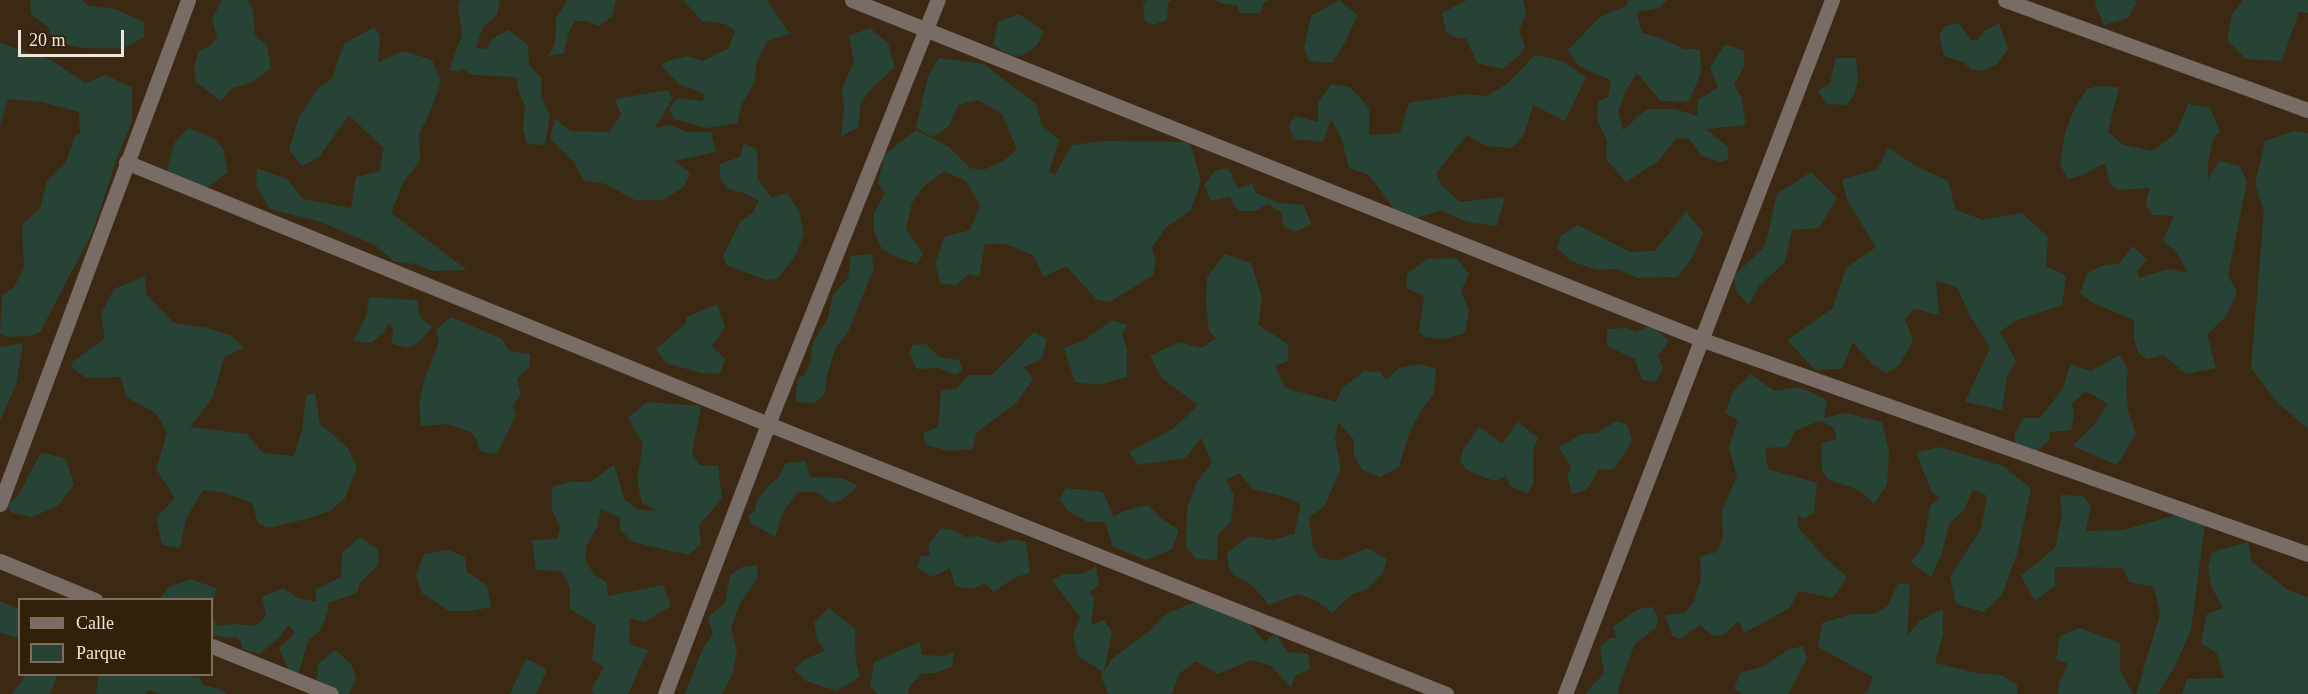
<!DOCTYPE html>
<html>
<head>
<meta charset="utf-8">
<style>
	body { margin:0 }
	#map { position:relative; width:2308px; height:694px; overflow:hidden; background:#3b2914; font-family:Georgia,serif }
	div>[style] { position:absolute }
	[style*='--x'] { left:calc(var(--x)*1px); top:calc(var(--y)*1px); width:calc(var(--w)*1px); rotate:calc(var(--a)*1deg) }
	.green>* { inset:0; background:#274335 }
	.minor>* { height:15px; margin:-7.5px; padding:0 7.5px; transform-origin:7.5px; border-radius:7.5px; background:#796c66 }
	span { translate:-50% -50%; white-space:nowrap; text-align:center; line-height:1.15; -webkit-text-stroke:4.5px #31200a; paint-order:stroke }
	.legend { position:absolute; left:18px; top:598px; width:195px; height:78px; box-sizing:border-box; background:#31200a; border:2px solid #7d6f5c; margin:0; padding:8px 10px; list-style:none; font-size:18px; color:#f0e5d8 }
	.legend li { display:flex; align-items:center; gap:12px; height:30px }
	.legend b { width:30px; border:2px solid #7d6f5c }
	.scale { position:absolute; left:18px; top:30px; width:106px; height:27px; box-sizing:border-box; border:3px solid #f0e5d8; border-top:0; padding-left:8px; font-size:18px; line-height:21px; white-space:nowrap; color:#f0e5d8; -webkit-text-stroke:4px #31200a; paint-order:stroke }
</style>
</head>
<body>
<div id="map">
	<div class="green">
		<i style="clip-path:polygon(30px 0,83px 0,86px 5px,115px 9px,144px 22px,144px 37px,123px 49px,83px 48px,53px 42px,48px 27px,31px 14px)"></i>
		<i style="clip-path:polygon(222px 0,247px 0,253px 10px,255px 35px,267px 46px,271px 68px,251px 83px,232px 88px,221px 101px,196px 82px,194px 68px,198px 52px,211px 45px,217px 37px,212px 19px)"></i>
		<i style="clip-path:polygon(460px 0,500px 0,497px 15px,483px 27px,476px 48px,486px 49px,493px 38px,509px 30px,528px 45px,529px 65px,541px 78px,541px 97px,550px 116px,545px 145px,527px 144px,523px 129px,525px 105px,519px 93px,516px 77px,472px 75px,462px 68px,457px 72px,449px 70px,462px 35px,458px 6px)"></i>
		<i style="clip-path:polygon(567px 0,616px 0,612px 17px,598px 26px,586px 21px,575px 21px,569px 31px,564px 53px,548px 56px,555px 43px,556px 19px)"></i>
		<i style="clip-path:polygon(683px 0,767px 0,790px 34px,767px 41px,756px 64px,755px 81px,742px 104px,737px 123px,707px 128px,674px 119px,669px 109px,678px 98px,703px 101px,704px 94px,679px 84px,661px 66px,667px 61px,688px 56px,703px 61px,729px 48px,735px 31px,725px 24px,702px 21px)"></i>
		<i style="clip-path:polygon(1146px 0,1171px 0,1168px 3px,1167px 20px,1153px 25px,1145px 21px,1143px 5px)"></i>
		<i style="clip-path:polygon(1214px 0,1270px 0,1264px 2px,1260px 13px,1240px 13px,1237px 5px,1224px 4px)"></i>
		<i style="clip-path:polygon(1339px 0,1358px 15px,1345px 42px,1332px 63px,1309px 61px,1304px 48px,1311px 16px)"></i>
		<i style="clip-path:polygon(1467px 0,1523px 0,1526px 14px,1519px 30px,1525px 46px,1519px 56px,1503px 69px,1477px 63px,1466px 38px,1457px 38px,1446px 32px,1442px 13px)"></i>
		<i style="clip-path:polygon(1629px 0,1667px 0,1659px 8px,1636px 12px,1642px 33px,1661px 38px,1684px 49px,1700px 49px,1701px 72px,1689px 102px,1661px 101px,1637px 73px,1626px 90px,1618px 112px,1623px 130px,1647px 109px,1675px 109px,1697px 116px,1698px 100px,1718px 87px,1710px 67px,1725px 44px,1744px 51px,1744px 66px,1734px 85px,1741px 96px,1746px 125px,1706px 129px,1728px 147px,1728px 160px,1721px 162px,1702px 156px,1689px 139px,1677px 138px,1657px 162px,1626px 182px,1606px 159px,1607px 141px,1597px 120px,1598px 102px,1608px 97px,1611px 80px,1579px 66px,1568px 50px,1601px 16px,1626px 6px)"></i>
		<i style="clip-path:polygon(2096px 0,2134px 0,2137px 2px,2128px 18px,2104px 25px,2095px 4px)"></i>
		<i style="clip-path:polygon(2243px 0,2308px 0,2308px 13px,2299px 12px,2282px 61px,2246px 59px,2227px 40px,2232px 14px)"></i>
		<i style="clip-path:polygon(1019px 14px,1044px 31px,1037px 45px,1022px 56px,1007px 54px,993px 45px,998px 22px)"></i>
		<i style="clip-path:polygon(1959px 23px,1971px 40px,1978px 40px,1984px 31px,1999px 23px,2008px 49px,1996px 65px,1983px 71px,1972px 70px,1963px 62px,1944px 56px,1939px 34px,1945px 26px)"></i>
		<i style="clip-path:polygon(374px 27px,380px 36px,378px 62px,404px 51px,432px 60px,441px 81px,433px 105px,419px 135px,420px 160px,403px 183px,391px 213px,467px 270px,433px 271px,416px 264px,395px 262px,375px 245px,321px 222px,270px 209px,256px 185px,257px 168px,287px 179px,303px 199px,351px 208px,356px 177px,380px 171px,383px 148px,349px 115px,319px 157px,302px 166px,289px 150px,299px 117px,319px 87px,332px 79px,344px 44px)"></i>
		<i style="clip-path:polygon(870px 28px,888px 43px,895px 67px,871px 89px,861px 103px,858px 127px,841px 137px,844px 108px,842px 89px,854px 61px,849px 36px)"></i>
		<i style="clip-path:polygon(0 43px,53px 61px,85px 83px,105px 75px,132px 87px,132px 121px,118px 155px,92px 233px,40px 332px,31px 336px,7px 337px,0 333px,2px 296px,14px 287px,24px 268px,22px 225px,40px 208px,47px 181px,66px 162px,75px 136px,80px 133px,79px 112px,41px 102px,8px 99px,0 125px)"></i>
		<i style="clip-path:polygon(1535px 55px,1562px 61px,1586px 77px,1565px 121px,1533px 105px,1524px 135px,1512px 148px,1486px 146px,1467px 135px,1436px 173px,1441px 185px,1460px 202px,1505px 197px,1497px 226px,1467px 222px,1441px 210px,1404px 222px,1369px 175px,1349px 168px,1341px 137px,1331px 119px,1323px 142px,1293px 139px,1289px 125px,1295px 116px,1318px 122px,1318px 103px,1331px 84px,1350px 87px,1369px 108px,1369px 135px,1400px 133px,1409px 103px,1465px 94px,1487px 96px,1508px 83px)"></i>
		<i style="clip-path:polygon(939px 58px,984px 64px,1036px 104px,1042px 125px,1059px 140px,1049px 172px,1055px 175px,1072px 145px,1105px 141px,1190px 142px,1201px 181px,1191px 210px,1165px 228px,1152px 248px,1156px 262px,1153px 275px,1110px 302px,1097px 300px,1066px 266px,1044px 277px,1033px 255px,1005px 244px,985px 244px,979px 277px,969px 274px,956px 285px,941px 284px,935px 264px,944px 237px,970px 230px,980px 205px,966px 181px,944px 171px,923px 187px,912px 203px,906px 229px,923px 254px,917px 264px,893px 256px,880px 246px,874px 230px,874px 213px,885px 193px,878px 183px,884px 155px,916px 130px,949px 147px,970px 168px,983px 170px,1004px 161px,1017px 149px,1002px 114px,978px 100px,958px 105px,949px 126px,933px 137px,916px 128px,928px 76px)"></i>
		<i style="clip-path:polygon(1836px 58px,1856px 58px,1858px 81px,1854px 95px,1847px 105px,1826px 104px,1818px 91px,1830px 83px)"></i>
		<i style="clip-path:polygon(2098px 86px,2119px 87px,2108px 132px,2123px 145px,2153px 151px,2176px 133px,2188px 104px,2210px 108px,2220px 132px,2213px 139px,2208px 163px,2208px 179px,2219px 161px,2240px 166px,2247px 182px,2228px 275px,2237px 293px,2225px 318px,2207px 334px,2216px 368px,2186px 374px,2163px 355px,2148px 359px,2139px 354px,2134px 339px,2134px 320px,2093px 303px,2080px 293px,2087px 273px,2102px 266px,2120px 263px,2133px 246px,2147px 260px,2137px 271px,2139px 278px,2168px 269px,2188px 273px,2177px 253px,2163px 240px,2174px 216px,2153px 215px,2145px 204px,2150px 188px,2118px 190px,2110px 184px,2105px 163px,2083px 175px,2068px 179px,2060px 164px,2065px 133px,2074px 110px,2087px 89px)"></i>
		<i style="clip-path:polygon(668px 90px,672px 99px,655px 128px,671px 125px,686px 132px,711px 132px,716px 152px,674px 161px,690px 173px,684px 187px,663px 200px,635px 200px,606px 184px,583px 180px,574px 162px,550px 139px,555px 119px,571px 131px,609px 132px,621px 115px,615px 99px)"></i>
		<i style="clip-path:polygon(189px 128px,214px 139px,223px 149px,228px 172px,206px 189px,181px 192px,167px 168px,175px 142px)"></i>
		<i style="clip-path:polygon(2294px 131px,2308px 133px,2308px 429px,2278px 403px,2251px 368px,2264px 212px,2255px 184px,2265px 141px)"></i>
		<i style="clip-path:polygon(744px 143px,757px 150px,758px 179px,772px 198px,787px 193px,799px 211px,804px 234px,795px 257px,777px 279px,766px 280px,726px 265px,723px 256px,740px 222px,753px 212px,759px 201px,744px 193px,728px 189px,720px 179px,720px 164px,740px 157px)"></i>
		<i style="clip-path:polygon(1888px 148px,1916px 166px,1948px 181px,1956px 210px,1983px 220px,2022px 213px,2048px 237px,2046px 266px,2066px 276px,2062px 305px,2015px 321px,2000px 332px,2016px 361px,2007px 377px,2002px 410px,1965px 402px,1990px 348px,1969px 314px,1957px 287px,1936px 281px,1939px 315px,1914px 309px,1905px 319px,1913px 342px,1899px 365px,1886px 373px,1872px 364px,1853px 342px,1842px 369px,1815px 370px,1787px 340px,1832px 309px,1846px 268px,1876px 247px,1847px 200px,1842px 179px,1877px 170px)"></i>
		<i style="clip-path:polygon(1228px 168px,1238px 188px,1252px 184px,1256px 193px,1279px 203px,1304px 205px,1311px 224px,1295px 232px,1283px 226px,1282px 213px,1268px 204px,1255px 211px,1238px 211px,1230px 197px,1211px 201px,1204px 185px,1215px 171px)"></i>
		<i style="clip-path:polygon(1811px 172px,1837px 198px,1819px 228px,1792px 230px,1785px 262px,1759px 286px,1749px 305px,1736px 291px,1734px 276px,1765px 246px,1777px 194px)"></i>
		<i style="clip-path:polygon(1686px 211px,1703px 233px,1692px 258px,1678px 277px,1637px 278px,1617px 269px,1597px 270px,1571px 261px,1557px 248px,1561px 236px,1578px 225px,1630px 252px,1655px 251px)"></i>
		<i style="clip-path:polygon(871px 254px,874px 268px,848px 332px,836px 347px,827px 375px,825px 393px,815px 403px,796px 402px,797px 379px,804px 375px,810px 363px,813px 342px,828px 318px,833px 295px,848px 278px,851px 256px)"></i>
		<i style="clip-path:polygon(1225px 254px,1251px 263px,1262px 298px,1258px 325px,1288px 344px,1288px 361px,1275px 366px,1285px 388px,1336px 402px,1342px 388px,1364px 371px,1380px 372px,1386px 380px,1399px 368px,1420px 364px,1436px 369px,1434px 393px,1420px 412px,1408px 436px,1399px 467px,1380px 477px,1362px 470px,1354px 455px,1354px 440px,1338px 422px,1335px 440px,1341px 468px,1324px 507px,1309px 517px,1313px 547px,1319px 557px,1338px 561px,1367px 548px,1387px 559px,1383px 573px,1367px 589px,1351px 595px,1332px 613px,1315px 600px,1298px 594px,1269px 605px,1253px 586px,1236px 576px,1229px 569px,1227px 553px,1249px 536px,1272px 540px,1294px 534px,1301px 505px,1289px 498px,1253px 489px,1239px 473px,1226px 480px,1234px 495px,1231px 522px,1218px 534px,1217px 560px,1196px 559px,1186px 547px,1187px 508px,1197px 482px,1212px 462px,1201px 438px,1185px 458px,1138px 465px,1129px 452px,1173px 429px,1198px 405px,1162px 378px,1150px 356px,1179px 342px,1202px 348px,1216px 338px,1209px 331px,1206px 303px,1207px 277px)"></i>
		<i style="clip-path:polygon(1457px 258px,1469px 274px,1461px 291px,1469px 311px,1465px 333px,1443px 339px,1425px 337px,1419px 332px,1424px 296px,1406px 288px,1407px 274px,1427px 259px)"></i>
		<i style="clip-path:polygon(145px 276px,146px 294px,174px 323px,208px 328px,232px 336px,244px 348px,224px 357px,213px 397px,190px 427px,247px 434px,263px 453px,294px 456px,302px 430px,306px 395px,315px 393px,320px 424px,347px 447px,357px 467px,345px 498px,330px 511px,310px 518px,268px 528px,258px 523px,252px 503px,225px 493px,203px 490px,186px 519px,180px 548px,162px 545px,156px 518px,175px 498px,156px 469px,167px 433px,156px 413px,126px 397px,121px 377px,86px 378px,71px 367px,72px 362px,105px 338px,101px 314px,114px 289px)"></i>
		<i style="clip-path:polygon(369px 297px,417px 300px,420px 317px,432px 327px,419px 342px,409px 348px,392px 344px,393px 327px,388px 323px,384px 332px,371px 343px,353px 341px,366px 317px)"></i>
		<i style="clip-path:polygon(717px 304px,725px 327px,712px 346px,725px 359px,720px 374px,701px 373px,666px 363px,656px 349px,685px 324px,687px 317px)"></i>
		<i style="clip-path:polygon(451px 317px,502px 339px,509px 351px,530px 354px,530px 366px,517px 379px,521px 395px,513px 405px,516px 415px,498px 452px,490px 454px,479px 450px,476px 438px,470px 432px,448px 424px,421px 426px,419px 404px,424px 380px,439px 342px,436px 330px)"></i>
		<i style="clip-path:polygon(1112px 320px,1128px 325px,1122px 334px,1127px 350px,1127px 377px,1097px 385px,1075px 382px,1064px 348px,1085px 340px)"></i>
		<i style="clip-path:polygon(1651px 325px,1669px 341px,1658px 356px,1663px 368px,1656px 382px,1642px 380px,1635px 359px,1607px 346px,1607px 329px,1627px 328px,1637px 332px)"></i>
		<i style="clip-path:polygon(1034px 332px,1047px 339px,1042px 359px,1024px 367px,1033px 379px,1017px 402px,977px 432px,972px 449px,950px 451px,926px 445px,923px 433px,938px 427px,941px 391px,957px 388px,969px 375px,992px 375px)"></i>
		<i style="clip-path:polygon(23px 343px,16px 384px,0 421px,0 347px)"></i>
		<i style="clip-path:polygon(926px 344px,939px 357px,959px 360px,963px 370px,955px 375px,939px 368px,917px 369px,909px 353px,913px 345px)"></i>
		<i style="clip-path:polygon(2119px 355px,2128px 369px,2126px 384px,2128px 411px,2136px 434px,2117px 465px,2073px 446px,2095px 424px,2108px 404px,2086px 391px,2072px 403px,2074px 416px,2071px 430px,2050px 432px,2049px 440px,2035px 453px,2017px 449px,2014px 436px,2023px 418px,2040px 418px,2063px 388px,2070px 364px,2091px 371px)"></i>
		<i style="clip-path:polygon(1751px 374px,1774px 391px,1799px 387px,1827px 400px,1824px 418px,1846px 413px,1882px 422px,1889px 452px,1887px 485px,1874px 504px,1859px 490px,1829px 480px,1822px 470px,1821px 443px,1837px 439px,1833px 427px,1819px 421px,1795px 431px,1787px 447px,1765px 448px,1768px 469px,1817px 483px,1814px 513px,1803px 519px,1797px 515px,1798px 527px,1824px 557px,1847px 577px,1833px 598px,1798px 591px,1790px 608px,1744px 633px,1739px 621px,1722px 636px,1712px 635px,1700px 625px,1681px 639px,1672px 636px,1665px 615px,1684px 613px,1694px 602px,1701px 579px,1700px 556px,1717px 552px,1723px 537px,1722px 510px,1737px 476px,1729px 448px,1738px 420px,1725px 413px,1733px 391px)"></i>
		<i style="clip-path:polygon(647px 402px,701px 406px,692px 453px,700px 465px,718px 466px,722px 499px,699px 525px,701px 544px,688px 555px,633px 542px,620px 530px,620px 518px,601px 509px,597px 528px,587px 544px,585px 560px,594px 574px,607px 583px,608px 596px,663px 585px,671px 606px,644px 622px,630px 618px,629px 644px,648px 650px,628px 694px,593px 694px,591px 690px,604px 667px,592px 659px,596px 625px,570px 609px,570px 589px,562px 571px,536px 570px,532px 540px,557px 539px,560px 527px,552px 510px,552px 487px,569px 482px,591px 482px,614px 464px,624px 499px,638px 510px,659px 511px,642px 503px,637px 479px,643px 444px,628px 418px)"></i>
		<i style="clip-path:polygon(1616px 421px,1627px 424px,1632px 439px,1628px 448px,1614px 469px,1599px 470px,1586px 490px,1572px 494px,1567px 476px,1571px 467px,1559px 447px,1582px 434px,1597px 433px)"></i>
		<i style="clip-path:polygon(1518px 422px,1538px 438px,1533px 451px,1533px 485px,1527px 493px,1510px 486px,1506px 476px,1495px 481px,1475px 474px,1465px 468px,1460px 461px,1463px 450px,1479px 427px,1502px 443px)"></i>
		<i style="clip-path:polygon(1940px 447px,2003px 466px,2031px 488px,2018px 551px,2002px 595px,1984px 612px,1956px 604px,1950px 577px,1981px 529px,1987px 496px,1973px 489px,1964px 510px,1949px 524px,1942px 553px,1931px 577px,1911px 562px,1924px 544px,1930px 506px,1940px 498px,1932px 493px,1916px 452px)"></i>
		<i style="clip-path:polygon(41px 453px,65px 458px,74px 484px,58px 506px,32px 517px,10px 512px,8px 504px,17px 497px)"></i>
		<i style="clip-path:polygon(806px 461px,810px 477px,842px 478px,858px 486px,842px 500px,831px 503px,817px 492px,797px 492px,782px 514px,775px 537px,751px 523px,748px 517px,756px 509px,756px 502px,769px 485px,778px 478px,786px 463px)"></i>
		<i style="clip-path:polygon(1066px 488px,1103px 492px,1114px 517px,1123px 511px,1148px 505px,1161px 518px,1179px 530px,1172px 549px,1146px 560px,1113px 547px,1105px 522px,1088px 522px,1068px 511px,1059px 499px)"></i>
		<i style="clip-path:polygon(2060px 495px,2083px 496px,2091px 506px,2086px 531px,2123px 530px,2179px 514px,2205px 523px,2191px 630px,2176px 664px,2158px 694px,2136px 694px,2160px 614px,2154px 587px,2129px 582px,2123px 568px,2055px 567px,2055px 586px,2035px 601px,2021px 576px,2055px 548px,2062px 515px)"></i>
		<i style="clip-path:polygon(941px 528px,954px 530px,965px 537px,978px 536px,998px 543px,1013px 539px,1026px 542px,1030px 573px,1016px 577px,993px 592px,985px 583px,972px 589px,955px 586px,950px 568px,932px 577px,917px 567px,921px 556px,930px 556px,928px 546px)"></i>
		<i style="clip-path:polygon(360px 537px,379px 550px,378px 565px,360px 583px,357px 593px,328px 603px,328px 612px,320px 631px,308px 641px,298px 675px,289px 672px,279px 648px,295px 633px,288px 625px,280px 636px,260px 654px,242px 649px,242px 643px,235px 636px,228px 638px,212px 635px,212px 614px,217px 626px,235px 624px,256px 626px,266px 616px,262px 597px,283px 588px,297px 598px,317px 602px,315px 590px,341px 577px,342px 553px)"></i>
		<i style="clip-path:polygon(2248px 542px,2252px 562px,2288px 590px,2308px 597px,2308px 694px,2182px 694px,2187px 679px,2224px 678px,2217px 654px,2201px 643px,2207px 614px,2223px 608px,2211px 586px,2208px 567px,2212px 552px)"></i>
		<i style="clip-path:polygon(448px 550px,465px 557px,467px 572px,487px 586px,491px 607px,471px 611px,449px 611px,422px 593px,416px 575px,424px 554px)"></i>
		<i style="clip-path:polygon(757px 565px,757px 579px,740px 603px,731px 628px,737px 651px,732px 675px,722px 694px,685px 694px,703px 648px,713px 635px,708px 617px,725px 603px,730px 575px,742px 567px)"></i>
		<i style="clip-path:polygon(1096px 566px,1099px 585px,1089px 592px,1094px 598px,1091px 625px,1104px 620px,1112px 632px,1104px 671px,1112px 659px,1149px 631px,1167px 613px,1193px 603px,1222px 606px,1248px 621px,1264px 642px,1276px 633px,1287px 652px,1308px 654px,1310px 669px,1296px 675px,1291px 688px,1271px 666px,1252px 660px,1218px 674px,1196px 661px,1179px 674px,1172px 694px,1108px 694px,1101px 676px,1103px 672px,1078px 656px,1073px 635px,1080px 617px,1052px 580px,1064px 574px,1082px 574px)"></i>
		<i style="clip-path:polygon(190px 579px,216px 588px,212px 613px,212px 600px,160px 599px,169px 587px)"></i>
		<i style="clip-path:polygon(1898px 583px,1910px 585px,1907px 636px,1921px 620px,1943px 609px,1943px 634px,1935px 663px,1977px 673px,2001px 675px,2017px 685px,2017px 694px,1863px 694px,1868px 691px,1873px 677px,1818px 647px,1822px 623px,1852px 614px,1874px 614px,1888px 606px)"></i>
		<i style="clip-path:polygon(0 601px,19px 609px,19px 638px,0 633px)"></i>
		<i style="clip-path:polygon(1653px 607px,1658px 620px,1656px 628px,1635px 644px,1619px 686px,1618px 694px,1585px 694px,1604px 673px,1600px 647px,1610px 638px,1617px 638px,1613px 627px,1638px 609px)"></i>
		<i style="clip-path:polygon(829px 608px,855px 629px,856px 663px,860px 677px,836px 691px,806px 681px,794px 669px,807px 658px,825px 651px,817px 639px,814px 623px)"></i>
		<i style="clip-path:polygon(2080px 628px,2120px 643px,2120px 670px,2133px 694px,2058px 694px,2059px 683px,2068px 664px,2056px 659px,2060px 636px)"></i>
		<i style="clip-path:polygon(919px 642px,922px 655px,944px 656px,954px 652px,952px 667px,935px 673px,921px 674px,910px 686px,908px 694px,878px 694px,870px 687px,874px 662px)"></i>
		<i style="clip-path:polygon(1803px 646px,1807px 659px,1788px 694px,1743px 694px,1734px 689px,1740px 673px,1765px 666px,1787px 650px)"></i>
		<i style="clip-path:polygon(335px 650px,351px 664px,356px 678px,349px 694px,317px 694px,309px 691px,317px 679px,318px 664px)"></i>
		<i style="clip-path:polygon(526px 658px,547px 670px,536px 694px,510px 694px)"></i>
		<i style="clip-path:polygon(26px 675px,26px 674px,57px 675px,50px 694px,12px 694px)"></i>
		<i style="clip-path:polygon(99px 675px,178px 674px,201px 678px,202px 685px,220px 689px,226px 694px,161px 694px,149px 690px,145px 694px,96px 694px)"></i>
	</div>
	<div class="minor">
		<i style="--x:852;--y:0;--w:916;--a:21.78"></i>
		<i style="--x:1703;--y:340;--w:642;--a:19.48"></i>
		<i style="--x:2005;--y:0;--w:322;--a:20"></i>
		<i style="--x:126;--y:162;--w:693;--a:22.2"></i>
		<i style="--x:768;--y:424;--w:730;--a:21.71"></i>
		<i style="--x:0;--y:504;--w:538;--a:-69.54"></i>
		<i style="--x:0;--y:561;--w:103;--a:22.3"></i>
		<i style="--x:212;--y:646;--w:128;--a:22"></i>
		<i style="--x:665;--y:694;--w:289;--a:-69.1"></i>
		<i style="--x:768;--y:424;--w:457;--a:-68.2"></i>
		<i style="--x:1565;--y:694;--w:744;--a:-68.96"></i>
	</div>
	<ul class="legend">
	<li><b style="height:8px;background:#796c66"></b>Calle</li>
	<li><b style="height:16px;background:#274335"></b>Parque</li>
	</ul>
	<div class="scale">20 m</div>
</div>
</body>
</html>
